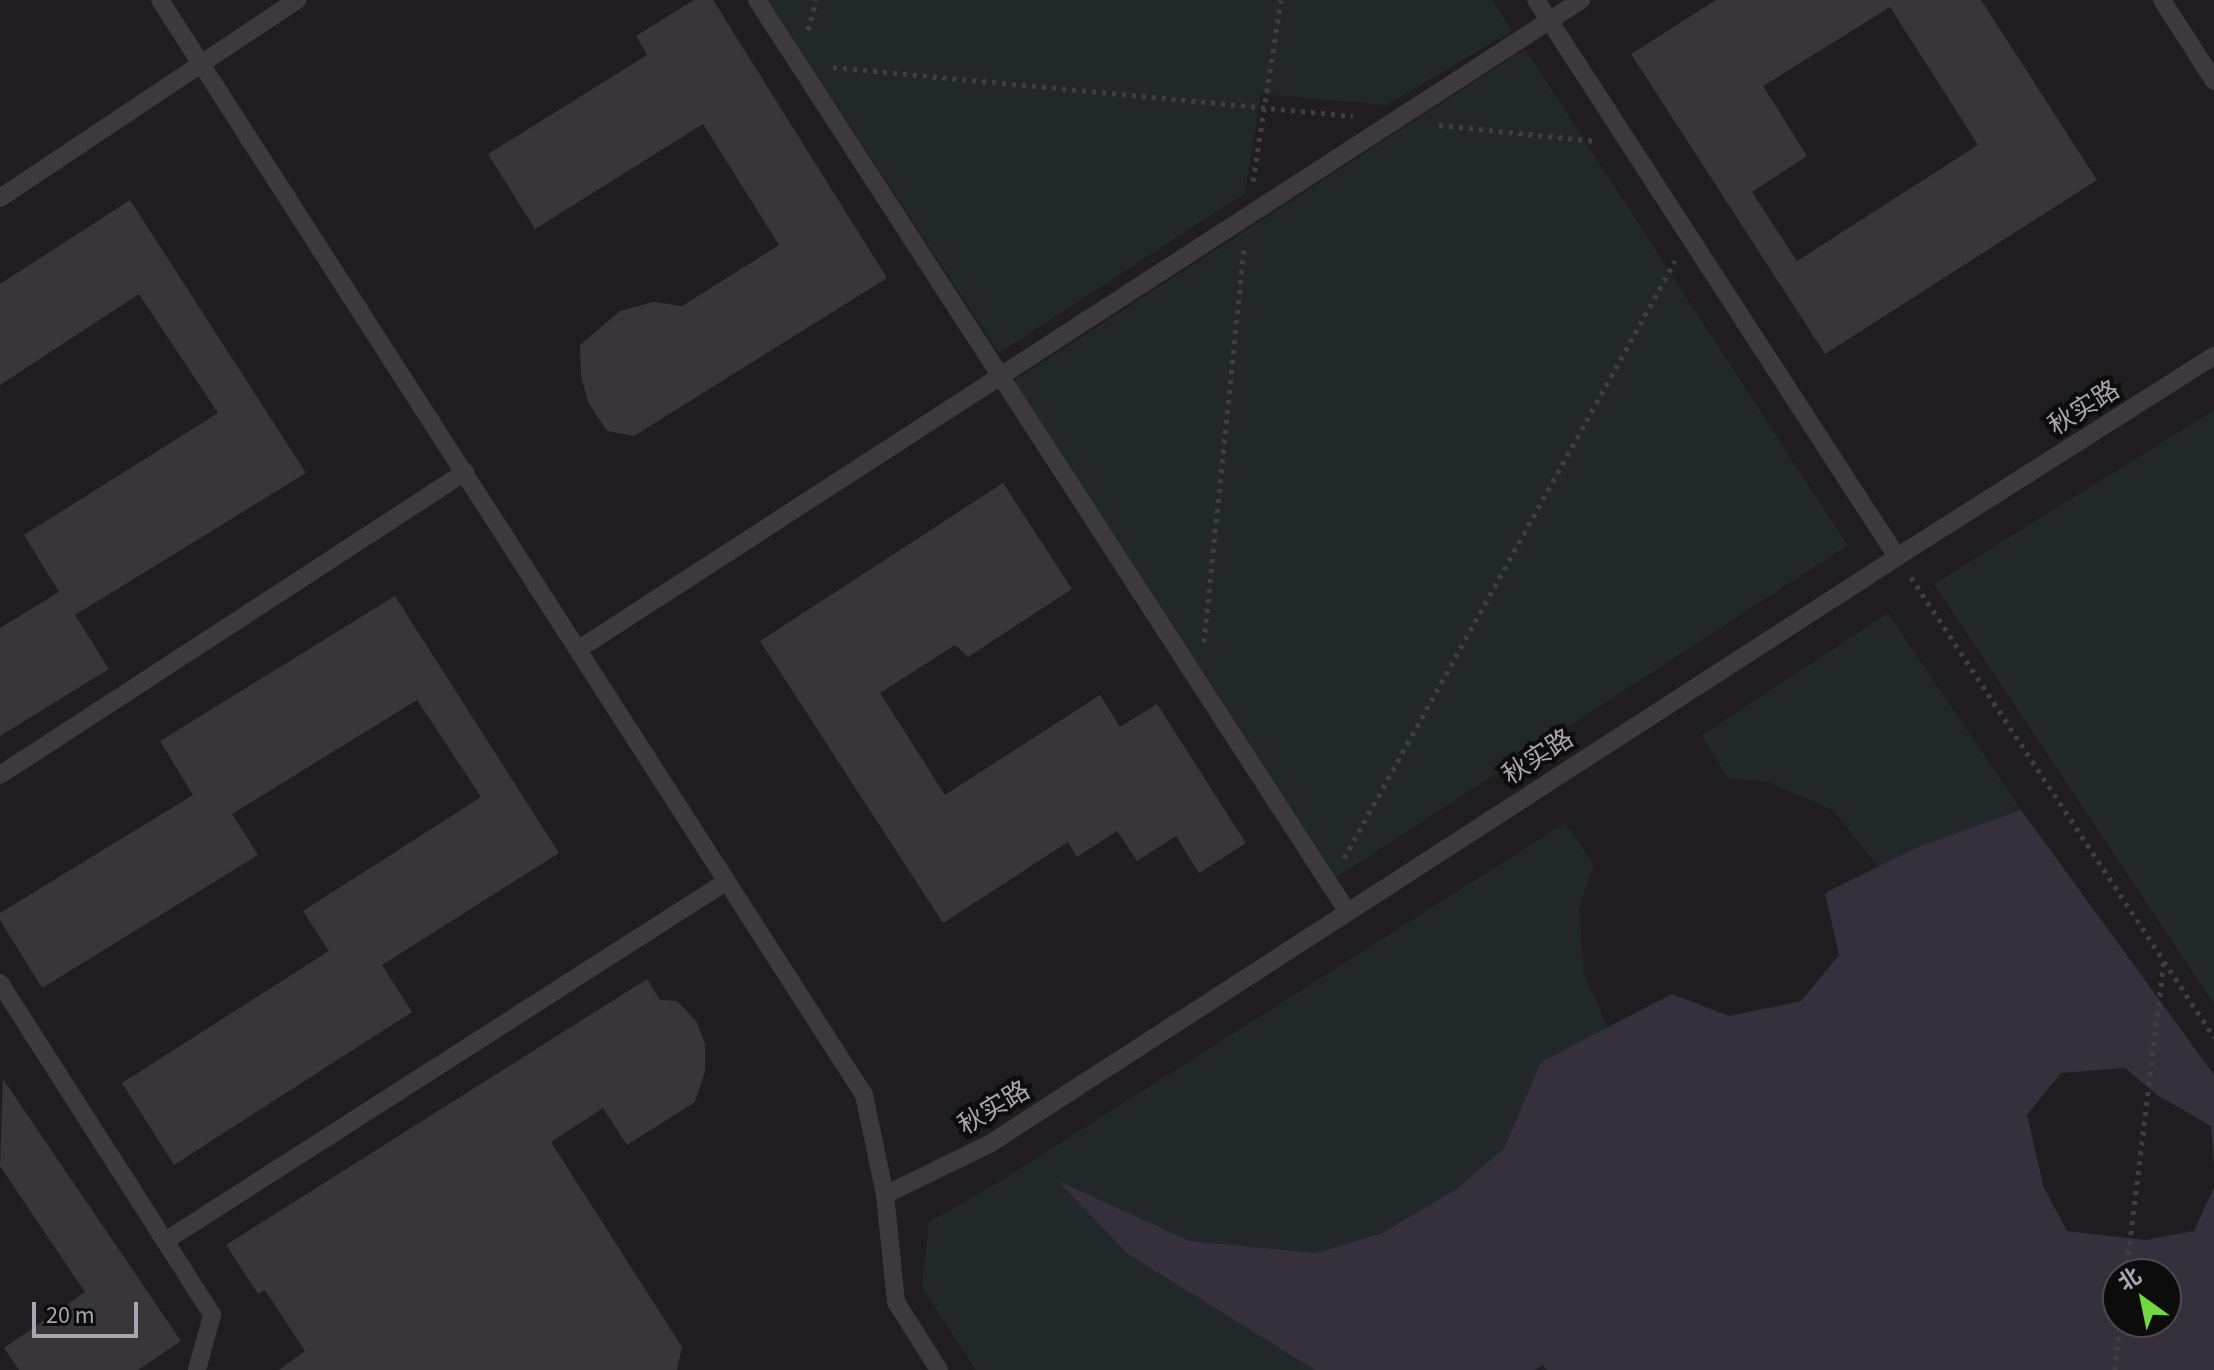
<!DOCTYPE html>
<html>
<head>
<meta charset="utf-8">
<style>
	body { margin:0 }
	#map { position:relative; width:2214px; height:1370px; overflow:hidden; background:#121112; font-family:"Source Sans 3","Noto Sans SC",sans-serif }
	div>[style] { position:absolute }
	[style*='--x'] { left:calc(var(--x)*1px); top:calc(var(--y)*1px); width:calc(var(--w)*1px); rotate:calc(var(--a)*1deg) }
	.built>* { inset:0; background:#1f1d1f }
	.green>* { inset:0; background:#222829; transform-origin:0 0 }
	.water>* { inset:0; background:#36303d }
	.building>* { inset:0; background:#393639 }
	.path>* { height:5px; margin-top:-2.5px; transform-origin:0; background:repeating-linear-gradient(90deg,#413d43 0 4px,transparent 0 10px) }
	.service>* { height:18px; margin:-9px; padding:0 9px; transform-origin:9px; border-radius:9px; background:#3d3a3e }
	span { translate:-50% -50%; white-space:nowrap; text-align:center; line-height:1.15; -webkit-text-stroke:8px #0d0c0d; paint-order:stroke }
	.street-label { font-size:26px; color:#ada4b1 }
	.north { position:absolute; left:2102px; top:1258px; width:80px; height:80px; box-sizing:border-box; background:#0d0c0d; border:2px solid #4d494f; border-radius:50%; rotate:327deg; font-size:22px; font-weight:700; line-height:32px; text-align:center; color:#ada4b1 }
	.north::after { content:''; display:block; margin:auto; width:28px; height:36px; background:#72d942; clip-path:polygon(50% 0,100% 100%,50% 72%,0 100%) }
	.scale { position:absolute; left:32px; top:1302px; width:106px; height:36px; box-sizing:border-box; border:4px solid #ada4b1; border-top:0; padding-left:10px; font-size:24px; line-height:28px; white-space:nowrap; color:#ada4b1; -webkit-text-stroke:6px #0d0c0d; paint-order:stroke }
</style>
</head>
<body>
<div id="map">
	<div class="built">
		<i style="clip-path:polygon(evenodd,0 0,2214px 0,2214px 1370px,0 1370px,0 0,2118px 1274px,2166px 1274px,2166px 1322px,2118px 1322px,2118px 1274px)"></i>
	</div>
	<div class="green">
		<i style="clip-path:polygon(768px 0,1492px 0,1512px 31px,1386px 105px,1261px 94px,1245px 193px,999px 353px)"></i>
		<i style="left:1525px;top:49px;width:592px;height:609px;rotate:57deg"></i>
		<i style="clip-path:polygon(2214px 410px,2214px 1004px,1934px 584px)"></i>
		<i style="clip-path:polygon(1888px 613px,2021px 810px,1920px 846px,1878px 867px,1834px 811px,1769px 782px,1728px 778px,1702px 735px)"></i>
		<i style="clip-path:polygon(1565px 823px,1594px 865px,1579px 908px,1584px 975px,1608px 1028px,1541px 1062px,1506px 1147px,1457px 1189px,1382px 1233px,1316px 1253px,1190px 1241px,1061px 1183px,1315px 1370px,976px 1370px,922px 1287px,929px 1222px,994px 1185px)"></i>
	</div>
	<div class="water">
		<i style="clip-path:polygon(evenodd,2021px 810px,2214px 1075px,2214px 1167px,2211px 1126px,2157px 1095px,2125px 1068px,2061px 1073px,2027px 1115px,2044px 1188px,2067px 1231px,2146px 1240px,2194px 1231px,2214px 1187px,2214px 1370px,1547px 1370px,1543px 1365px,1535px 1370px,1315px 1370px,1128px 1254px,1058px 1181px,1190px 1241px,1316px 1253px,1382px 1233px,1457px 1189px,1505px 1147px,1541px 1062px,1672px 994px,1729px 1016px,1801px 1001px,1839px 955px,1825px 893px,1920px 846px,2021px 810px,2118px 1274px,2166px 1274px,2166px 1322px,2118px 1322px,2118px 1274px)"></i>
	</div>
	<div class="building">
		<i style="clip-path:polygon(694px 0,713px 0,887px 278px,634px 436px,607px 431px,588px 402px,581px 375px,580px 345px,620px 311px,653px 302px,682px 306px,779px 245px,703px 124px,535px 229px,488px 154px,647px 55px,636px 36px)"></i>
		<i style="clip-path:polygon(evenodd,1716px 0,1981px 0,2097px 180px,1825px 354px,1631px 54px,1716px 0,1890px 7px,1978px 145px,1797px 261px,1752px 192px,1807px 156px,1763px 86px,1890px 7px)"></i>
		<i style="clip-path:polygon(130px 200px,306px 473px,75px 615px,109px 669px,0 736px,0 628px,59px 592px,24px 535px,218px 413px,139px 294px,0 385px,0 284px)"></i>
		<i style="clip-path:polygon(1003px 483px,1072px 589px,968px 657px,955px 645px,880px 693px,945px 795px,1100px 695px,1120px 727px,1157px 704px,1246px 843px,1199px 873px,1176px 836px,1137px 861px,1117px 831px,1077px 857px,1068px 842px,943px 923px,760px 641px)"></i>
		<i style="clip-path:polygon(395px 596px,559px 853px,382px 965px,412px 1012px,174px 1165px,122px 1083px,329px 951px,303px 911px,481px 797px,417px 700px,232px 814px,258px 855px,42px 988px,0 920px,0 913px,193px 795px,160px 741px)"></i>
		<i style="clip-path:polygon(647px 979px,660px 1000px,677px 1001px,697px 1022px,705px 1044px,705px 1071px,695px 1102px,627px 1145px,603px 1108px,551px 1142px,682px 1347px,677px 1370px,279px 1370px,305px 1351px,265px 1290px,258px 1294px,226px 1245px)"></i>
		<i style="clip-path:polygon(3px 1079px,181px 1341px,138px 1370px,19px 1370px,4px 1348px,85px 1292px,0 1166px)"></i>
	</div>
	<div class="path">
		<i style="--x:808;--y:30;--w:31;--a:-75"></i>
		<i style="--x:833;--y:67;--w:522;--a:5.38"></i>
		<i style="--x:1439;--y:125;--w:158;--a:5.8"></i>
		<i style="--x:1253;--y:181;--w:183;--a:-81.2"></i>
		<i style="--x:1911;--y:577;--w:551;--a:56.63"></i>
		<i style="--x:1204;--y:642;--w:394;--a:-84.2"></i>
		<i style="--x:1344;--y:858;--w:683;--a:-60.99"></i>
		<i style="--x:2126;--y:1274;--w:315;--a:-83.1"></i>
		<i style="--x:2115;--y:1370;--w:48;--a:-84.1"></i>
	</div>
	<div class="service">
		<i style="--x:160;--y:0;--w:1302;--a:57.26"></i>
		<i style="--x:864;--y:1095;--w:102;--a:78.1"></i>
		<i style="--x:885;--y:1195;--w:108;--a:84.1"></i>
		<i style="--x:896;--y:1302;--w:80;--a:57.7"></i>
		<i style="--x:757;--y:0;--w:1085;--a:57.07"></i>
		<i style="--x:1536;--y:0;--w:664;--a:57.05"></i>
		<i style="--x:2162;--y:0;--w:96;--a:57.3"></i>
		<i style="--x:0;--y:198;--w:357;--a:-33.7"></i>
		<i style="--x:579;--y:649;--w:1194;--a:-32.93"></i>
		<i style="--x:0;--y:775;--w:555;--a:-33.09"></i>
		<i style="--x:0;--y:983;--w:394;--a:57.4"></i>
		<i style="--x:212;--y:1315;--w:57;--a:105.3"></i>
		<i style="--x:885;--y:1195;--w:118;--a:-26.1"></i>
		<i style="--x:991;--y:1143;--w:1079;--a:-32.89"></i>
		<i style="--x:1897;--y:557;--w:375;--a:-32.4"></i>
		<i style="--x:165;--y:1241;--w:667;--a:-32.64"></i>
	</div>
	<div class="street-label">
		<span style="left:2084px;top:408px;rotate:-32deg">秋实路</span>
		<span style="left:1538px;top:757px;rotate:-33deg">秋实路</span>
		<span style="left:994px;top:1108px;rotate:-31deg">秋实路</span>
	</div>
	<div class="north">北</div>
	<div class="scale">20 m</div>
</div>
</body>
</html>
